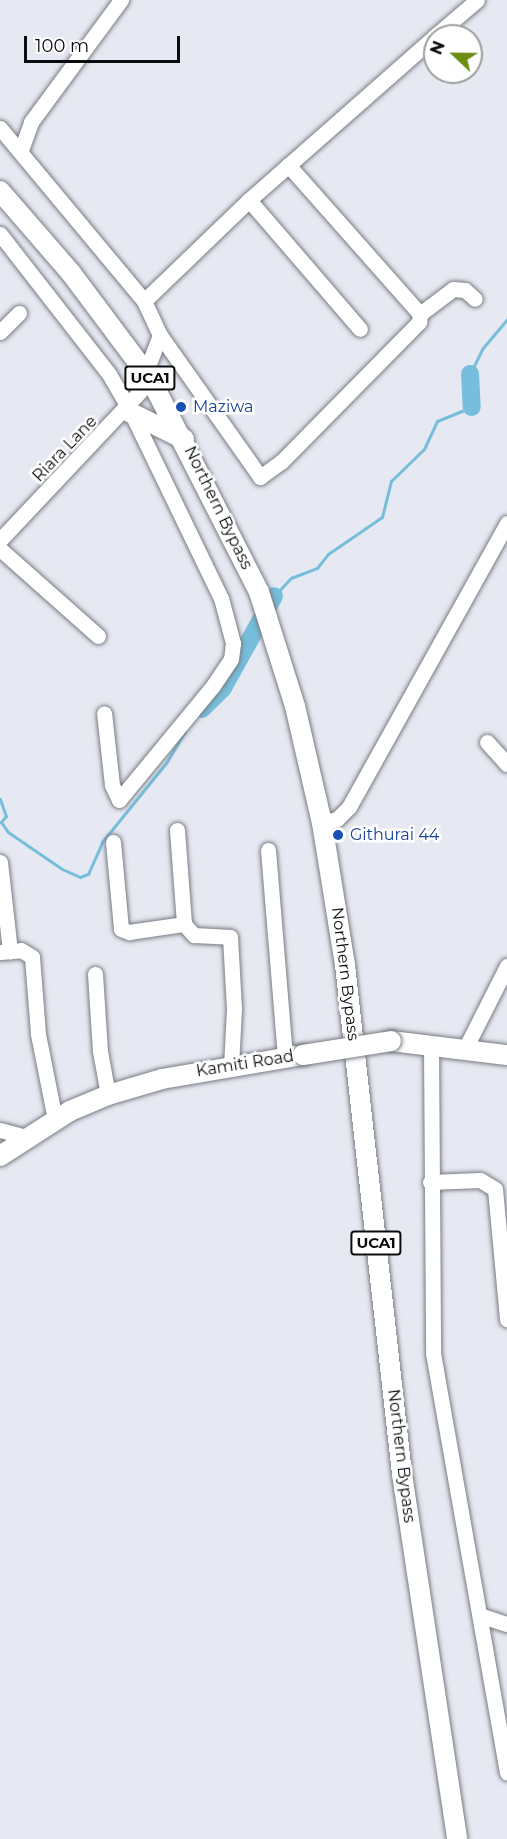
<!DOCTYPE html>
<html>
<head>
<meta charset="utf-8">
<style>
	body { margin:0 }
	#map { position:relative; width:507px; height:1839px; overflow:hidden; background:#e6e9f1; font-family:Montserrat,sans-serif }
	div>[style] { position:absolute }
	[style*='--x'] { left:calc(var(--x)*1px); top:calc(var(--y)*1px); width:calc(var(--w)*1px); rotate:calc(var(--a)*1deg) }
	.stream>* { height:3px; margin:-1.5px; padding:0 1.5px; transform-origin:1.5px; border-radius:1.5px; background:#76bedc }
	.river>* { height:18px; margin:-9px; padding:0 9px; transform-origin:9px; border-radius:9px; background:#76bedc }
	.roads { filter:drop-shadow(0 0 2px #797c83) drop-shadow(0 0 2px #797c83) }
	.minor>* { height:15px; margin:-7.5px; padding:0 7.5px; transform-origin:7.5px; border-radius:7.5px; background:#fff }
	.major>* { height:20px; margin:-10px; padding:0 10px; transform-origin:10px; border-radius:10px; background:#fff }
	.bridges { filter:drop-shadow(0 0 2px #797c83) drop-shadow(0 0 2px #797c83) }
	.major-bridge>* { height:20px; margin:-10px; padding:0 10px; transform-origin:10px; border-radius:10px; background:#fff }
	.dots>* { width:16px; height:16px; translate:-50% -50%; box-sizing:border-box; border:3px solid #fff; border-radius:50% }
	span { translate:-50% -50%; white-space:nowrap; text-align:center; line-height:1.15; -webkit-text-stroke:5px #fff; paint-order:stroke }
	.shield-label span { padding:2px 4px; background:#fff; border:2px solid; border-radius:4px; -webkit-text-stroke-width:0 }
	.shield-label { font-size:15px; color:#0b0c0e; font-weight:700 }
	.transit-label { font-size:16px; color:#164399 }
	.left { translate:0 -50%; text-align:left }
	.street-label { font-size:16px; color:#0b0c0e }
	.north { position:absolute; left:423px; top:24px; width:60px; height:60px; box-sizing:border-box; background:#fff; border:2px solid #9d9e9f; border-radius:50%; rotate:292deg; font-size:16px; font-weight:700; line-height:24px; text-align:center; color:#0b0c0e }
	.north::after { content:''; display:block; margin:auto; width:21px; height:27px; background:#6a8d14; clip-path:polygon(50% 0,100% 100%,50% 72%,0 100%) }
	.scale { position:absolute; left:24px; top:36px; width:156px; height:27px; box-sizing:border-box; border:3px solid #0b0c0e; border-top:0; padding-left:8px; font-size:18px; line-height:21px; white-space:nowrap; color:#0b0c0e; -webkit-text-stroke:4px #fff; paint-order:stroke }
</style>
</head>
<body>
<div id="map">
	<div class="stream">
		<i style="--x:470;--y:374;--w:28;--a:-64"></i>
		<i style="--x:482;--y:349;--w:39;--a:-50"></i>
		<i style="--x:274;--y:596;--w:25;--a:-47"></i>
		<i style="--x:291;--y:578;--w:28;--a:-21"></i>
		<i style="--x:317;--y:568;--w:18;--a:-52"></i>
		<i style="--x:328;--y:554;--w:65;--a:-34.4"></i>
		<i style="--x:382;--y:517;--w:37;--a:-76"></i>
		<i style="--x:391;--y:481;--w:46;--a:-44.1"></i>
		<i style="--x:424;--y:449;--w:31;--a:-65"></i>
		<i style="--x:437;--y:421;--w:38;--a:-22"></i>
		<i style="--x:0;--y:799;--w:18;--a:71"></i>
		<i style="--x:6;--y:816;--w:8;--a:130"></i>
		<i style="--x:1;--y:822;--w:12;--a:55"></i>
		<i style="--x:8;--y:832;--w:65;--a:34.4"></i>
		<i style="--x:62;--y:869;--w:20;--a:24"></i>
		<i style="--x:80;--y:877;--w:9;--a:-21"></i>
		<i style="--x:88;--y:874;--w:35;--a:-66"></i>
		<i style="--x:102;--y:842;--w:102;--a:-51"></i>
		<i style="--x:166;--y:763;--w:37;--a:-59"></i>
	</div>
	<div class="river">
		<i style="--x:470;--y:374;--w:33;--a:87"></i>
		<i style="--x:202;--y:709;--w:30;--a:-45"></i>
		<i style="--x:223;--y:688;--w:105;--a:-61"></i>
	</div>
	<div class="roads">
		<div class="minor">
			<i style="--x:435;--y:36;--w:55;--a:-40.6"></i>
			<i style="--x:0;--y:128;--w:225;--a:50.2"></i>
			<i style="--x:144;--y:301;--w:38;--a:65"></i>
			<i style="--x:160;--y:335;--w:40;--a:111"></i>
			<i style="--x:21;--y:150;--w:30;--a:-70"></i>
			<i style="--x:31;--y:122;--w:152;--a:-53.6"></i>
			<i style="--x:249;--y:200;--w:170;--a:49.3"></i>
			<i style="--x:0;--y:234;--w:177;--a:52.1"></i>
			<i style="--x:109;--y:374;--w:39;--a:60"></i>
			<i style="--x:129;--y:408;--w:211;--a:64.2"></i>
			<i style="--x:221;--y:598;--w:47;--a:75.1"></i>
			<i style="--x:233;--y:643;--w:16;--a:97"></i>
			<i style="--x:231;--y:659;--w:34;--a:124"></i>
			<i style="--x:212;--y:687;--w:146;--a:129.5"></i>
			<i style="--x:119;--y:800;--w:17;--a:-115"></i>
			<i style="--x:112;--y:785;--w:72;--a:-96.3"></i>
			<i style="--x:144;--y:301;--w:146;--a:-43.9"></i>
			<i style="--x:249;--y:200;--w:248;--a:-41.4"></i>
			<i style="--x:420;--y:314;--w:41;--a:-37.1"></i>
			<i style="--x:453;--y:289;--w:12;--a:5"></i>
			<i style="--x:465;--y:290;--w:13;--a:42"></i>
			<i style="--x:0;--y:332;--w:27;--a:-45"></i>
			<i style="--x:160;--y:335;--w:174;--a:54.8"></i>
			<i style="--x:260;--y:477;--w:26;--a:-36"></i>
			<i style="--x:281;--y:462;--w:197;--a:-45.4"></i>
			<i style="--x:419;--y:322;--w:8;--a:-83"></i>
			<i style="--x:420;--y:314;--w:199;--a:-131.5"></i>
			<i style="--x:0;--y:540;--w:220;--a:-46.7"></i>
			<i style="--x:0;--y:549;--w:131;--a:41.6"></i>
			<i style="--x:487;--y:742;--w:30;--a:48"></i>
			<i style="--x:322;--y:823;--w:16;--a:-15"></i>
			<i style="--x:337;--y:819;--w:17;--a:-45"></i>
			<i style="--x:349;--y:807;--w:325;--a:-60.9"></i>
			<i style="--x:177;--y:830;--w:94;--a:85.7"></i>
			<i style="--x:184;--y:924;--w:15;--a:48"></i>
			<i style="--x:194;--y:935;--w:36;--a:3"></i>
			<i style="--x:230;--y:937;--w:72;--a:86.8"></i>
			<i style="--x:234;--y:1009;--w:58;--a:93"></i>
			<i style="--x:113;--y:842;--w:87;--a:84.7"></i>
			<i style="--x:121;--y:929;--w:9;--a:21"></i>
			<i style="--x:129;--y:932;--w:56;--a:-8.3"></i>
			<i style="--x:268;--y:850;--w:209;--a:85.3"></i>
			<i style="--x:0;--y:862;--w:90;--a:83.6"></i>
			<i style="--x:0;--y:952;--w:21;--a:-5"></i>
			<i style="--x:21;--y:950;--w:13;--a:32"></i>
			<i style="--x:32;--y:957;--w:77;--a:85.5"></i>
			<i style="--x:38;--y:1034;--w:88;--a:78.8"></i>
			<i style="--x:95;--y:974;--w:77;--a:86.3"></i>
			<i style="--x:100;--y:1051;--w:45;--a:79.7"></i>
			<i style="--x:431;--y:1044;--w:309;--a:89.6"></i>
			<i style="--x:433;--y:1353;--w:426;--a:80"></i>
			<i style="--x:466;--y:1047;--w:91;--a:-63.2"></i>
			<i style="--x:0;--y:1130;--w:27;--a:15"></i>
			<i style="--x:430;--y:1182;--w:50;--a:-2.3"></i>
			<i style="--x:480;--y:1180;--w:17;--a:31"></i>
			<i style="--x:495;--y:1189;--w:131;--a:84.7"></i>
			<i style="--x:482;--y:1616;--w:26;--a:18"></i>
		</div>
		<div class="major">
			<i style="--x:0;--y:191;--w:108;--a:49.1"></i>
			<i style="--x:71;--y:273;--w:134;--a:53.2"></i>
			<i style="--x:151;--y:380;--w:238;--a:63"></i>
			<i style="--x:259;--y:592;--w:120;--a:72.5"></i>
			<i style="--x:295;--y:706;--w:120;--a:77"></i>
			<i style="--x:322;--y:823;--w:144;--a:80.8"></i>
			<i style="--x:345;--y:965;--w:512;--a:83.61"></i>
			<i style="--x:402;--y:1474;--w:369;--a:81.4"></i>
			<i style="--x:131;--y:413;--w:59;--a:26.1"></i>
			<i style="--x:391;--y:1041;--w:117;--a:6.9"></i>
			<i style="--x:0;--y:1156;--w:83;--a:-32.7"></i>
			<i style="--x:70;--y:1111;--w:41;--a:-22.8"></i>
			<i style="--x:108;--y:1095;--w:56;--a:-16.5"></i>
			<i style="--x:162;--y:1079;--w:143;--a:-9.7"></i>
		</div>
	</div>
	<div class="bridges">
		<div class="major-bridge">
			<i style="--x:303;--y:1055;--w:89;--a:-9"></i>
		</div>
	</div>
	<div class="dots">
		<i style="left:181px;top:407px;background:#1a4fb4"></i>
		<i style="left:338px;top:835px;background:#1a4fb4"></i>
	</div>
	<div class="shield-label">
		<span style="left:150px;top:378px">UCA1</span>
		<span style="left:376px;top:1243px">UCA1</span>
	</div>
	<div class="transit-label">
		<span class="left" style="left:193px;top:407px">Maziwa</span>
		<span class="left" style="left:350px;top:835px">Githurai 44</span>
	</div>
	<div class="street-label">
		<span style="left:65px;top:449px;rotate:-46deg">Riara Lane</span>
		<span style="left:218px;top:508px;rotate:64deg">Northern Bypass</span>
		<span style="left:345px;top:974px;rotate:83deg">Northern Bypass</span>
		<span style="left:245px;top:1064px;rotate:-9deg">Kamiti Road</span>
		<span style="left:401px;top:1456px;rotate:83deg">Northern Bypass</span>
	</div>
	<div class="north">N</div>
	<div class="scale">100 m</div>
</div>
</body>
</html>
